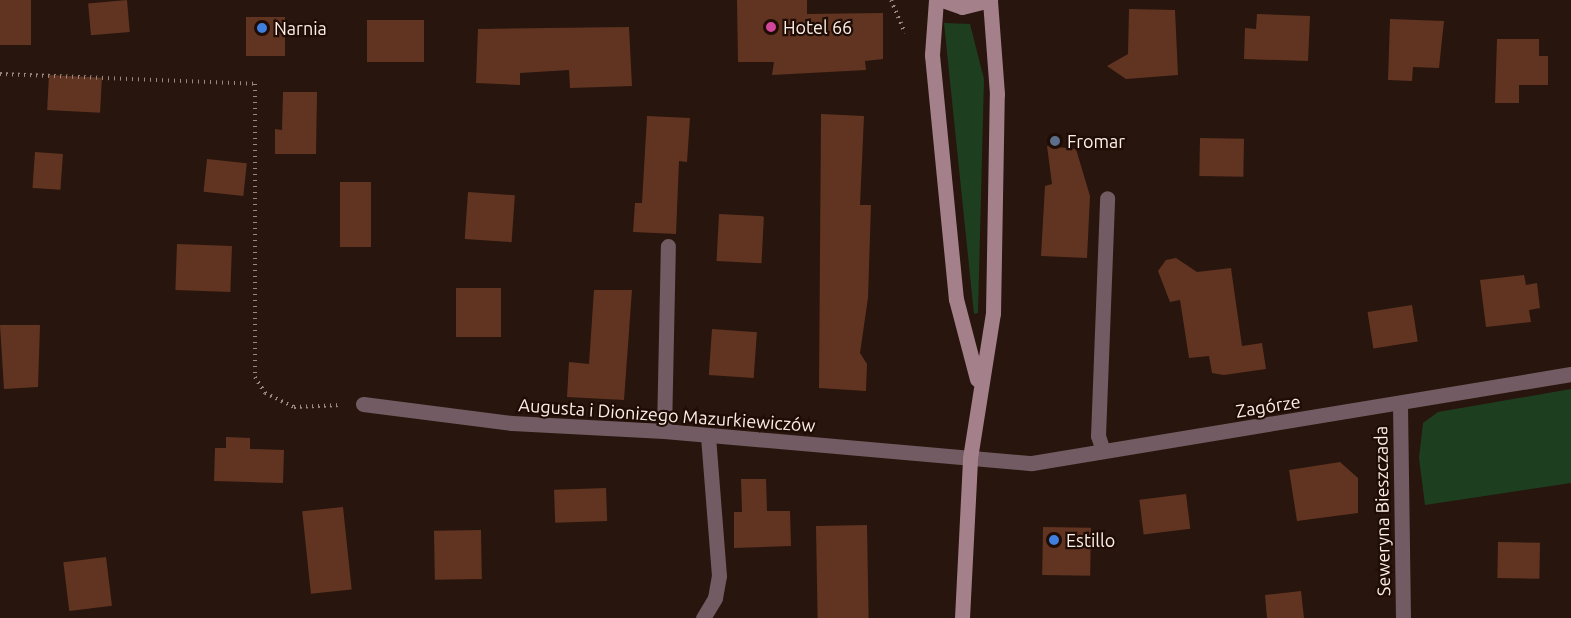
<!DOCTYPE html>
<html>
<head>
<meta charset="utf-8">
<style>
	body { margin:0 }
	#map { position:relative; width:1571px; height:618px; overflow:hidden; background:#28150d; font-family:Ubuntu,sans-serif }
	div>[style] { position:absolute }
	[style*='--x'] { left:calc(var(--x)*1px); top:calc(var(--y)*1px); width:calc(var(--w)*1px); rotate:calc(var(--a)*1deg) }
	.green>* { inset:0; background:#1e3f1f }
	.building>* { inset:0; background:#603421; transform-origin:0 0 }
	.path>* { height:4px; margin-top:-2px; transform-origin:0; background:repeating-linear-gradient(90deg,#988881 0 1.5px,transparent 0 6px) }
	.lane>* { height:15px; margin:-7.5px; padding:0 7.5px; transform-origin:7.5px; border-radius:7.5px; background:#725b62 }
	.street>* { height:15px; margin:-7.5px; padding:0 7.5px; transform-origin:7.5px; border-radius:7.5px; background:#725b62 }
	.secondary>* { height:15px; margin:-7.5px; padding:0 7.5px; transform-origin:7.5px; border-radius:7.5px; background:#a4808b }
	.dots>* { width:16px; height:16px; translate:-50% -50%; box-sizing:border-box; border:3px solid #1e0c05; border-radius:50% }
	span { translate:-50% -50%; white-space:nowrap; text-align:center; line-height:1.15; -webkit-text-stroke:4.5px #1e0c05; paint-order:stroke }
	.poi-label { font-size:18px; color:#fceee8 }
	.left { translate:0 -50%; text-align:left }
	.street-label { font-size:18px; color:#fceee8 }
</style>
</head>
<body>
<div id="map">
	<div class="green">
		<i style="clip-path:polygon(944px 23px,970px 24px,984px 79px,978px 313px,974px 314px)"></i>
		<i style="clip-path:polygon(1571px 389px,1571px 483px,1425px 505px,1419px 458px,1423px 423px,1438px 412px)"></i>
	</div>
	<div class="building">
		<i style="left:0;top:0;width:31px;height:45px"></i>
		<i style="left:127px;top:0;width:32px;height:39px;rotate:85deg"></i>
		<i style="clip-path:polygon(737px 0,807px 0,807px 14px,883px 13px,883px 59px,865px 61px,866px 70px,772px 75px,774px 62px,738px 62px)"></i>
		<i style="clip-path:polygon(1129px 9px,1175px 10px,1178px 75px,1126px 79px,1107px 66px,1128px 54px)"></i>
		<i style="clip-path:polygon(1257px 14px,1310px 16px,1308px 61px,1244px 59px,1245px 28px,1256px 29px)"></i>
		<i style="left:246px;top:17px;width:39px;height:39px"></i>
		<i style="clip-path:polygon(1390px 19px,1444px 21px,1439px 68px,1413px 67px,1412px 81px,1388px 80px)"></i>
		<i style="left:367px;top:20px;width:57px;height:42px"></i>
		<i style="clip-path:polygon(629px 27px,632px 86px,570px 88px,569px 70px,520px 73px,520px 85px,476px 83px,478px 29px)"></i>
		<i style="clip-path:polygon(1497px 39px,1539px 39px,1539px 56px,1548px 56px,1548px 85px,1519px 85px,1519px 103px,1495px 103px)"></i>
		<i style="left:49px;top:75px;width:53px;height:35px;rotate:3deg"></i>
		<i style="clip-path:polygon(283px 92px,317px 92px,316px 154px,275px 154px,275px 129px,282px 130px)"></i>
		<i style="clip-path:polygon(821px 114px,864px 116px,860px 205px,871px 205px,868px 298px,860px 353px,867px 364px,866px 391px,819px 388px)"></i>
		<i style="clip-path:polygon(647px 116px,690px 118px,687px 162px,679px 161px,676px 234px,633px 232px,635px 203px,642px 203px)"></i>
		<i style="left:1200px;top:138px;width:44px;height:38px;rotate:1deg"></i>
		<i style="clip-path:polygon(1047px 146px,1076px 149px,1090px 196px,1087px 258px,1041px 256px,1045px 186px,1052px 184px)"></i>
		<i style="left:35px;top:152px;width:28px;height:36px;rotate:4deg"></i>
		<i style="left:207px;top:159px;width:40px;height:33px;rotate:6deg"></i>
		<i style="left:340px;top:182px;width:31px;height:65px"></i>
		<i style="left:468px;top:192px;width:47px;height:47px;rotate:4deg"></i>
		<i style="left:719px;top:214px;width:45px;height:47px;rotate:3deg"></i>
		<i style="left:177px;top:244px;width:55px;height:46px;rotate:2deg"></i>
		<i style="clip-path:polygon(1176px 258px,1197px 272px,1231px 268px,1242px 346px,1262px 343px,1266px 369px,1224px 375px,1212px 373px,1209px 356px,1189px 358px,1180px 300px,1170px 302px,1158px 271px,1166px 260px)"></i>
		<i style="clip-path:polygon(1524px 275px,1526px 285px,1537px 283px,1540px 308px,1529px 310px,1531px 322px,1486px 327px,1480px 280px)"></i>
		<i style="left:456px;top:288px;width:45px;height:49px"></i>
		<i style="clip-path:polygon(594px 290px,632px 290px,624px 400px,567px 397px,569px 362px,589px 364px)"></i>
		<i style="left:1412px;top:305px;width:37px;height:45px;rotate:81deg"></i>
		<i style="clip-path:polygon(0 325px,40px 325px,38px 387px,4px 389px)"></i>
		<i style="left:712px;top:329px;width:45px;height:46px;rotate:4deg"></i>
		<i style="clip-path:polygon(226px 437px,250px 438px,250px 449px,284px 450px,283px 483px,214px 481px,215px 448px,226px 448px)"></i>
		<i style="clip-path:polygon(1340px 462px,1358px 478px,1358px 513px,1297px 521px,1289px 470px)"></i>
		<i style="clip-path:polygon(741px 479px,766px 479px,767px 511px,790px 511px,791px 546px,734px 548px,734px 512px,742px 512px)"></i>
		<i style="left:606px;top:488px;width:33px;height:52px;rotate:88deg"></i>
		<i style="left:1186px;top:494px;width:35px;height:47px;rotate:83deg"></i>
		<i style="left:343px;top:507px;width:83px;height:41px;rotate:84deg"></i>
		<i style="left:867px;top:525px;width:93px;height:51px;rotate:89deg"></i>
		<i style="left:1043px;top:527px;width:48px;height:48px;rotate:1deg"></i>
		<i style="left:481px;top:530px;width:49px;height:47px;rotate:89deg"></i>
		<i style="left:1498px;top:542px;width:42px;height:36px;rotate:1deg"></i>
		<i style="left:106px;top:557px;width:49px;height:43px;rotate:83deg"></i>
		<i style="clip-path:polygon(1301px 591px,1304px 618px,1267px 618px,1265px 595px)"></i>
	</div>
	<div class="path">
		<i style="--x:891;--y:0;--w:36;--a:67"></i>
		<i style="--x:0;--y:74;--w:255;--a:2.2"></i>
		<i style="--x:255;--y:84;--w:293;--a:90"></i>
		<i style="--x:255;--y:377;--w:19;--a:58"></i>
		<i style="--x:265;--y:393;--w:32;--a:26"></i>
		<i style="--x:294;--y:407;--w:47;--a:-2.4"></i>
	</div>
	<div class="lane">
		<i style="--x:664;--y:431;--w:185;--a:-88.8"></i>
		<i style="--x:1103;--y:451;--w:16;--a:-108"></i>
		<i style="--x:1098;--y:436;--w:238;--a:-87.8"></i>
	</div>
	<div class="street">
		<i style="--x:363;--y:404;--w:150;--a:7.3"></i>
		<i style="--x:512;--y:423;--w:152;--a:3"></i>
		<i style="--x:664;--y:431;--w:369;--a:5"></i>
		<i style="--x:1032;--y:463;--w:546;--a:-9.38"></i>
		<i style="--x:1400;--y:404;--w:214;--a:89.2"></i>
		<i style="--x:703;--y:618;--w:23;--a:-59"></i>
		<i style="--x:715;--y:598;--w:22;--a:-80"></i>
		<i style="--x:719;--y:576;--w:139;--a:-94.5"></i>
	</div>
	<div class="secondary">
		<i style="--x:936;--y:0;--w:55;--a:94.2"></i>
		<i style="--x:932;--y:55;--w:245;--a:84.4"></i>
		<i style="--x:956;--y:299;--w:83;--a:75.3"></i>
		<i style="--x:942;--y:0;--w:21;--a:19"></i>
		<i style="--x:962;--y:7;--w:29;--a:-14"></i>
		<i style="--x:962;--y:618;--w:160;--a:-87.1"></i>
		<i style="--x:970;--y:458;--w:147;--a:-81"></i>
		<i style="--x:993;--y:313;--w:219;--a:-89"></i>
		<i style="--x:997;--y:94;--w:94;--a:-94.3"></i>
	</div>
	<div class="dots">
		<i style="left:771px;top:27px;background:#d1479c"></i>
		<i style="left:262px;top:28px;background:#3f7fe0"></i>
		<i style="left:1055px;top:141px;background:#5c6f8a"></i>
		<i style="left:1054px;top:540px;background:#3f7fe0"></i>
	</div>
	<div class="poi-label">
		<span class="left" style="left:783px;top:27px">Hotel 66</span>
		<span class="left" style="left:274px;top:28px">Narnia</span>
		<span class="left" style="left:1067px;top:141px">Fromar</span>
		<span class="left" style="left:1066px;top:540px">Estillo</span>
	</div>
	<div class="street-label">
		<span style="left:1268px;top:406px;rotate:-9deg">Zagórze</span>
		<span style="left:667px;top:415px;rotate:4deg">Augusta i Dionizego Mazurkiewiczów</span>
		<span style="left:1382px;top:511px;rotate:-91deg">Seweryna Bieszczada</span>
	</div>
</div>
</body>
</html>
